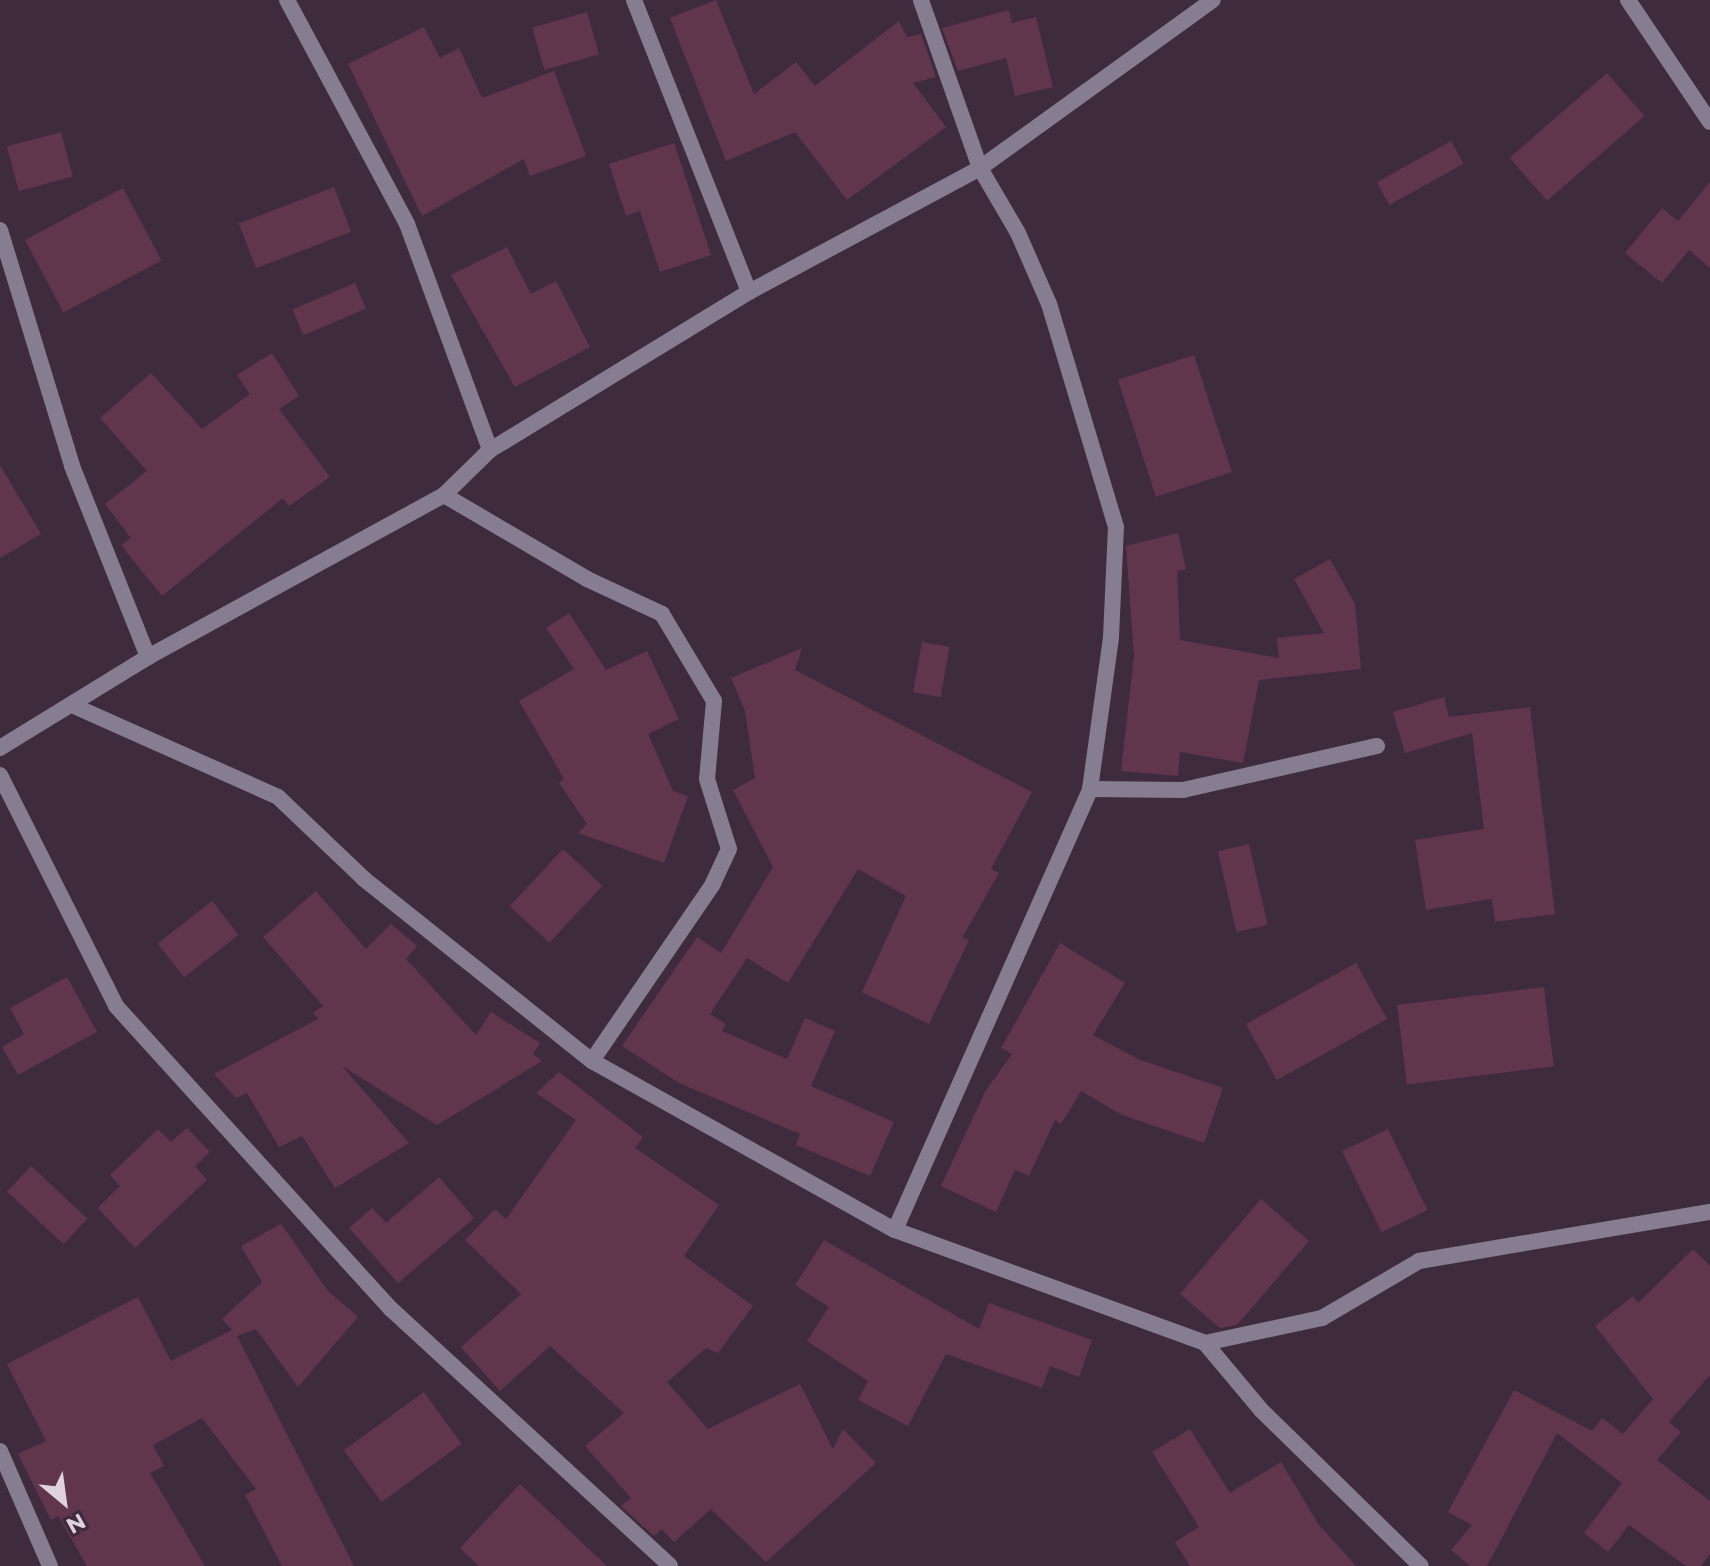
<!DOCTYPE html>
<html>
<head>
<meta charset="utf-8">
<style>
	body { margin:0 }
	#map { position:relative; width:1710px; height:1566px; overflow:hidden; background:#3e2b3e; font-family:Montserrat,sans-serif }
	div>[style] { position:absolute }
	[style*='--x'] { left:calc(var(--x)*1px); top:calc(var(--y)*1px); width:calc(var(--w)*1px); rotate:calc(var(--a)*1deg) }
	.building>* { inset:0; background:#61364d; transform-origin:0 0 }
	.street>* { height:16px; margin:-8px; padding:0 8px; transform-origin:8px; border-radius:8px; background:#867d91 }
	span { translate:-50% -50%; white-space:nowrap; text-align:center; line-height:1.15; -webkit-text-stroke:6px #3e2b3e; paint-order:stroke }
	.north { position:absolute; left:24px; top:1462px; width:80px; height:80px; -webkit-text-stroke:6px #3e2b3e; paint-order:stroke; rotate:151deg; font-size:22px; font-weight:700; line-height:32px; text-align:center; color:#ded2de }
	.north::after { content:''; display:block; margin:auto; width:28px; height:36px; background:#ded2de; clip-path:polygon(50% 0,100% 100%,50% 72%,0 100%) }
</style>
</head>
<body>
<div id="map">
	<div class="building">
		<i style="clip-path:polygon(716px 0,754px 94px,796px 62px,815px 86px,899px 21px,907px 37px,921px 34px,936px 77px,913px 83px,946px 127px,847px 200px,795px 132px,726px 161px,670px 18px)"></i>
		<i style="clip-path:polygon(1009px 10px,1012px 23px,1036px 17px,1053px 87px,1015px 96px,1006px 58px,958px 71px,942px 28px)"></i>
		<i style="left:587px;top:12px;width:44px;height:57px;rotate:74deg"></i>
		<i style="clip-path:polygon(424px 27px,440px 58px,459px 48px,482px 98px,554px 71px,586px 156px,530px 176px,524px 159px,422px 216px,348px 64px)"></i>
		<i style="left:1607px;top:73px;width:57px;height:129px;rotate:49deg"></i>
		<i style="left:61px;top:132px;width:46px;height:56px;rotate:75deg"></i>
		<i style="left:1451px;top:141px;width:26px;height:85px;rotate:61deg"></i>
		<i style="clip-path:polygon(674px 143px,711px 255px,660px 272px,640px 211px,626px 216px,609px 164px)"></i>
		<i style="clip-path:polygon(1710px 182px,1710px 268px,1689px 250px,1662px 283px,1625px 253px,1662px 208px,1678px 221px)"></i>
		<i style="left:334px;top:187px;width:48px;height:102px;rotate:69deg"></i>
		<i style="left:123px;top:188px;width:82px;height:111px;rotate:62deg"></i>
		<i style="clip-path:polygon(507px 247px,531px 294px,556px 281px,590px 347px,515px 387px,451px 275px)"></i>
		<i style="left:355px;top:283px;width:28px;height:68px;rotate:67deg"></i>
		<i style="clip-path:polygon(272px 353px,299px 396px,279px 409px,330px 477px,289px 506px,283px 498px,162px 596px,121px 545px,131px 538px,105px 504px,147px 471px,100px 418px,151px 373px,202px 429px,250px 394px,237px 375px)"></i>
		<i style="left:1194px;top:355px;width:123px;height:80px;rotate:72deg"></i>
		<i style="clip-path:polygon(0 465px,41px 534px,0 558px)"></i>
		<i style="clip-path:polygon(1178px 533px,1186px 569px,1177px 571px,1180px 640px,1279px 658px,1277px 638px,1324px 633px,1294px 579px,1330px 559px,1355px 604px,1361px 669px,1259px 680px,1243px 763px,1180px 752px,1178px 776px,1121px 771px,1134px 656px,1126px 546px)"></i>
		<i style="clip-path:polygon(569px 613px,606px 670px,647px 651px,679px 719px,648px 734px,673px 791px,688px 796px,664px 863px,578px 833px,587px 824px,559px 783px,564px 779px,519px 701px,574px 669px,546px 628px)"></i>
		<i style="left:922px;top:642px;width:28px;height:51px;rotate:10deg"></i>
		<i style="clip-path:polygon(802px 648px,795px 670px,1032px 792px,991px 869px,999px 873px,962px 938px,969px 940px,929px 1024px,862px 992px,906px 896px,858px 869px,788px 983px,747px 958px,710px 1014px,726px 1024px,722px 1031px,787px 1059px,805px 1018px,835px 1031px,811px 1086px,894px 1122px,870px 1176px,796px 1145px,800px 1134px,679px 1083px,622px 1046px,697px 937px,721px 953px,773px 867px,733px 790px,755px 778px,745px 711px,731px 678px)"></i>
		<i style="clip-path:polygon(1444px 697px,1449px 717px,1530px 707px,1555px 914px,1495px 922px,1492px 899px,1426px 910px,1415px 840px,1484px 829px,1472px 733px,1405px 753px,1393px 712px)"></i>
		<i style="left:1249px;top:844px;width:83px;height:32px;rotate:77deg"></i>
		<i style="left:563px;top:849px;width:54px;height:78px;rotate:43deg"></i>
		<i style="clip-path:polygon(316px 891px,366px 949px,391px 924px,417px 946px,406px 959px,476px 1035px,491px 1012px,540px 1043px,533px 1054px,542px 1061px,437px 1125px,342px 1066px,409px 1143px,335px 1188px,302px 1136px,279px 1147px,247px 1093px,236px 1098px,214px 1074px,318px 1019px,313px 1013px,323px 1006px,263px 937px)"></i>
		<i style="left:212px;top:901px;width:43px;height:69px;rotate:52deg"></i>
		<i style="clip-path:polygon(1060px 943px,1125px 983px,1093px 1035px,1138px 1059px,1223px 1088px,1204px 1143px,1122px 1115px,1081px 1091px,1061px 1124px,1055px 1120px,1029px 1176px,1015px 1170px,996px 1212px,941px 1186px,985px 1092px,1012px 1054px,1001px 1048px)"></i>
		<i style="left:1356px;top:963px;width:64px;height:126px;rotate:61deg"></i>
		<i style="clip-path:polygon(67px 977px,97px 1032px,18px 1075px,2px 1047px,24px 1034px,10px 1008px)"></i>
		<i style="left:1544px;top:987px;width:80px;height:148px;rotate:83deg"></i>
		<i style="clip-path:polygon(559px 1072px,643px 1137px,635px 1148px,719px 1205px,684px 1256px,753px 1306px,718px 1353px,706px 1348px,667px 1382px,708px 1429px,800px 1384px,833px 1449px,843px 1429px,876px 1463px,766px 1562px,711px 1509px,674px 1542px,662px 1529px,654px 1536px,621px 1506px,631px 1498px,585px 1446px,624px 1413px,550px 1346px,500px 1391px,461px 1347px,521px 1294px,465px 1240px,495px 1209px,506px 1219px,576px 1120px,536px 1093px)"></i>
		<i style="clip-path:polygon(187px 1128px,210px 1152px,195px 1166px,207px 1180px,135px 1248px,98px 1208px,120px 1186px,110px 1175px,158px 1129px,171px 1142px)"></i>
		<i style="left:1388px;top:1129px;width:90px;height:51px;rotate:64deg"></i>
		<i style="left:31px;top:1166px;width:77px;height:35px;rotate:43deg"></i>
		<i style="clip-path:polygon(439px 1177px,474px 1218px,398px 1283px,349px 1228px,372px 1208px,386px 1223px)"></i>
		<i style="clip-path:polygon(1261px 1199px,1309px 1241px,1237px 1325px,1220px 1328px,1180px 1294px)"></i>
		<i style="clip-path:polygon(281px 1224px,328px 1291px,358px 1317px,298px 1387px,256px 1329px,237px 1336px,354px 1566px,282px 1566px,245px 1495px,256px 1489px,202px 1418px,153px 1445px,164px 1466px,150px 1473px,205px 1566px,87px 1566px,58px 1516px,51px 1520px,18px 1454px,46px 1441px,7px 1364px,138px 1297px,171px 1361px,232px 1330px,222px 1319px,262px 1282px,241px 1246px)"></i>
		<i style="clip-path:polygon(824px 1240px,979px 1329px,989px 1303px,1092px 1340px,1079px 1377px,1050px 1366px,1042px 1388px,946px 1354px,908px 1426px,858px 1400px,868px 1381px,807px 1341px,829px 1307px,795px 1285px)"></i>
		<i style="clip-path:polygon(1693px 1249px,1710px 1266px,1710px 1375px,1669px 1422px,1681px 1432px,1657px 1460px,1710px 1501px,1710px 1554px,1701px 1566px,1686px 1566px,1629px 1525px,1608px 1552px,1584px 1533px,1622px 1483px,1557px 1433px,1487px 1566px,1470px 1566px,1451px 1550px,1472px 1525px,1448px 1512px,1514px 1390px,1592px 1431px,1602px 1418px,1623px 1434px,1653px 1399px,1595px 1326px,1633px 1296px,1638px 1303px)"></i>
		<i style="left:424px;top:1392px;width:64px;height:99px;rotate:54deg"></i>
		<i style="clip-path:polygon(1190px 1429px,1230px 1493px,1281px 1462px,1319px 1525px,1356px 1566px,1190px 1566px,1175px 1542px,1199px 1527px,1152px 1452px)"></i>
		<i style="clip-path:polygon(520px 1484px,607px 1566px,479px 1566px,460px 1548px)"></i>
	</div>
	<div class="street">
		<i style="--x:287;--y:0;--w:254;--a:61.8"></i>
		<i style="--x:407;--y:224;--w:241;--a:69.8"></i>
		<i style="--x:634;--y:0;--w:314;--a:68.5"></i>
		<i style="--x:1628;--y:0;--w:147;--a:56.1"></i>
		<i style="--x:0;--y:230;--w:247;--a:73"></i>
		<i style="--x:72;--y:466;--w:206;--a:68.3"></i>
		<i style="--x:444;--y:495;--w:166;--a:30.4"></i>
		<i style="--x:587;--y:579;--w:83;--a:25"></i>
		<i style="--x:662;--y:614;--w:101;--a:59.1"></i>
		<i style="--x:714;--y:701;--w:78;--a:95.1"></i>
		<i style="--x:707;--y:779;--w:73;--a:72.6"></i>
		<i style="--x:729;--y:849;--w:38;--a:115"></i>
		<i style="--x:713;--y:884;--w:214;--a:124.4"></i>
		<i style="--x:74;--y:706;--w:223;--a:24"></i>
		<i style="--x:278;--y:797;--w:119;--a:43.6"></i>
		<i style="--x:364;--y:879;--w:292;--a:38.6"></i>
		<i style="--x:592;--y:1061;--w:347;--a:29.2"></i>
		<i style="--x:895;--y:1230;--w:330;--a:20"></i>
		<i style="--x:1205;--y:1343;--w:87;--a:50.1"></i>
		<i style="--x:1261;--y:1410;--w:223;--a:44.3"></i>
		<i style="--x:0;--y:748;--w:174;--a:-31.6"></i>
		<i style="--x:148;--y:657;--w:337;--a:-28.7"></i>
		<i style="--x:444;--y:495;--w:64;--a:-44.4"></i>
		<i style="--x:490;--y:450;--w:303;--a:-31.4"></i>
		<i style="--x:749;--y:292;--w:262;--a:-28.2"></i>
		<i style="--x:980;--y:168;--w:287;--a:-35.8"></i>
		<i style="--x:0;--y:775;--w:258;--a:63.3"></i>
		<i style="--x:116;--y:1006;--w:409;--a:47.8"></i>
		<i style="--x:391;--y:1309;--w:379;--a:42.6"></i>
		<i style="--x:1090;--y:789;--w:93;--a:0.6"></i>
		<i style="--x:1183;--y:790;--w:199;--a:-12.8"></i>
		<i style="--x:895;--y:1230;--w:482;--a:-66.1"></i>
		<i style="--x:1090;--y:789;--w:153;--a:-82.1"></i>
		<i style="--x:1111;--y:637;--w:110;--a:-87.4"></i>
		<i style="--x:1116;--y:527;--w:233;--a:-106.7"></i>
		<i style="--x:1049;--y:304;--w:77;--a:-113.6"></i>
		<i style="--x:1018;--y:233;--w:75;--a:-120.3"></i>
		<i style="--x:980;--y:168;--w:178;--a:-109.4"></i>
		<i style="--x:1205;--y:1343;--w:120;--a:-12.1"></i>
		<i style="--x:1322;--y:1318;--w:113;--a:-30.4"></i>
		<i style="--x:1419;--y:1261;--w:295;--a:-9.6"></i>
		<i style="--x:0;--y:1451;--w:125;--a:66.5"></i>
	</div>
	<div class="north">N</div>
</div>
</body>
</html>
